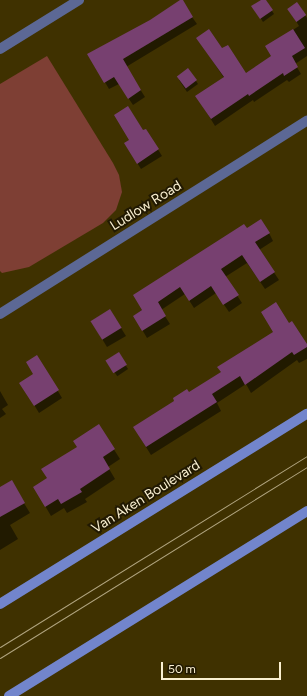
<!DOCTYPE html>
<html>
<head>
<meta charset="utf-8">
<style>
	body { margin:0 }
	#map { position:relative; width:307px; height:696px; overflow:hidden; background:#3f3100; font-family:Figtree,sans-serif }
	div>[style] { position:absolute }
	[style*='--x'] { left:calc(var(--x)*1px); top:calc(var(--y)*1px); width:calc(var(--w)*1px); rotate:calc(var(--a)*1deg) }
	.green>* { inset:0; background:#7e3f34 }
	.shadow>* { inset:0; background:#0007; transform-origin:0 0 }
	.building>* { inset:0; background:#774070; transform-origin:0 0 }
	.street>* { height:10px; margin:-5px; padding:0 5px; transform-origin:5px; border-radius:5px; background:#5c6895 }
	.secondary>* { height:10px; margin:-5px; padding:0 5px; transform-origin:5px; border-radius:5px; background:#7285cc }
	.tram>* { height:1px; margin:-0.5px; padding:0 0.5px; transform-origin:0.5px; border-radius:0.5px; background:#b0a47e }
	span { translate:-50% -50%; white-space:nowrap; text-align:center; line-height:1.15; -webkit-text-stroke:4px #211902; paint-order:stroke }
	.street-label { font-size:14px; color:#faf0d1 }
	.scale { position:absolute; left:161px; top:662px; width:120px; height:18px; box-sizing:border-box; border:2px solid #faf0d1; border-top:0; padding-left:5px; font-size:12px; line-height:14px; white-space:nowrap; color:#faf0d1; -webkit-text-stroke:3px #211902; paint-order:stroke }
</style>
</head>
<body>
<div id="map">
	<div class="green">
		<i style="clip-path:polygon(47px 56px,113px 163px,119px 175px,122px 192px,116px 210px,103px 223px,29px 267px,2px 273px,0 271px,0 84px)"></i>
	</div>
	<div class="shadow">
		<i style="clip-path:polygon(262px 0,265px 0,274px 14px,263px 22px,253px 6px)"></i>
		<i style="clip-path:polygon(297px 3px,307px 18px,307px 56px,295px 64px,301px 74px,289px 82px,287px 80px,254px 102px,253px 100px,215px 126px,201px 103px,224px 78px,202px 45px,222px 50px,246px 74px,272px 56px,267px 47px,299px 26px,293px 16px)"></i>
		<i style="clip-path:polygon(192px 17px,197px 24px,126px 67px,145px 97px,133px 105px,119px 84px,109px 89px,89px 55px)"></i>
		<i style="clip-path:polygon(179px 80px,196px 81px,198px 84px,187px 92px)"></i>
		<i style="clip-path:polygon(146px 130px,162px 156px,141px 169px,129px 150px,130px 140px)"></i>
		<i style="clip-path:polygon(247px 230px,269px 233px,273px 241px,259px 250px,279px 280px,265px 289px,247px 263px,225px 277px,242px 303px,229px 312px,216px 293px,194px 308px,185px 294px,161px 310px,170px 324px,147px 338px,134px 316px)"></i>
		<i style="clip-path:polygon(121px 328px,126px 336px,107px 347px,96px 329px)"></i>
		<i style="clip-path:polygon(307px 346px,307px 359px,299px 363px,297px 360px,251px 393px,246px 384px,217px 403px,221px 411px,151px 455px,139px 436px,188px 394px,222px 373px)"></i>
		<i style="left:118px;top:354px;width:18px;height:13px;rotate:56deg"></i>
		<i style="clip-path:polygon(37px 356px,62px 398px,39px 413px,21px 383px,35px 375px)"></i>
		<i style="clip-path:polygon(0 391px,8px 405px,2px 409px,6px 414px,0 418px)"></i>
		<i style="clip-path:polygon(99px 426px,120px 459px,108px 467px,115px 479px,85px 499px,87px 502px,67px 513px,64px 508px,51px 516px,34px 487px,48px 479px)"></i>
		<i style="clip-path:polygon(11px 482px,30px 513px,10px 525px,18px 539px,0 550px,0 488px)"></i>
	</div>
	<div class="building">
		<i style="clip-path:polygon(180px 0,183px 0,193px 17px,123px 59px,141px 90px,128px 99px,114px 77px,104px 83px,87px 54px,150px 20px)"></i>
		<i style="clip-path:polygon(261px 0,266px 0,273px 10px,260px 19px,251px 6px)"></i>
		<i style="left:297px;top:2px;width:16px;height:12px;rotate:55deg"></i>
		<i style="clip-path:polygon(209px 29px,222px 48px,228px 45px,246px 73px,271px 56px,265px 46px,293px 29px,305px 48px,292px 56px,298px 67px,284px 76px,283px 73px,249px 96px,248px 94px,211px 119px,195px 96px,224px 77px,196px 38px)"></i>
		<i style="left:188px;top:68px;width:15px;height:14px;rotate:53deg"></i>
		<i style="clip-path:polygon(128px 106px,143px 130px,146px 129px,159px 149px,137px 164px,124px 143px,129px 140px,114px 115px)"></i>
		<i style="clip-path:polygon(261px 219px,270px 233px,255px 242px,275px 272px,260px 282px,242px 255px,221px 269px,239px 295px,223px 305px,211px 286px,189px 301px,180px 287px,158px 302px,166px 316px,142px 331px,133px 316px,142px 310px,133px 295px,244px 224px,247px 228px)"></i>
		<i style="clip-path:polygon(276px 302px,289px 323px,292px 321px,307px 344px,307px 347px,294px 355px,292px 352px,245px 385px,240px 376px,212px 394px,217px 402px,146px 447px,133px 427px,174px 401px,173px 398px,187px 389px,189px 392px,221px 372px,217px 367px,273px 332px,261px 312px)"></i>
		<i style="left:110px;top:309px;width:22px;height:23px;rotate:58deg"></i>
		<i style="left:119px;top:352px;width:15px;height:16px;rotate:58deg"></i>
		<i style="clip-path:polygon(37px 355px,59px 390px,34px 406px,19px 383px,33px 374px,26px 362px)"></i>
		<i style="clip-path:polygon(99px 424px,115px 449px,103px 457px,110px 469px,80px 489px,82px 492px,61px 504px,58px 499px,45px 507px,33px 487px,47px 478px,41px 469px,77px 447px,73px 441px)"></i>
		<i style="clip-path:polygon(12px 480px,25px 503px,0 517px,0 487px)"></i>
	</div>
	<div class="street">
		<i style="--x:0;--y:49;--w:93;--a:-31.8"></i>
		<i style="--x:0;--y:314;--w:363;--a:-32.2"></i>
	</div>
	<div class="secondary">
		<i style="--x:0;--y:604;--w:361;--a:-31.8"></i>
		<i style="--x:9;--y:696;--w:351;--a:-31.8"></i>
	</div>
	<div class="tram">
		<i style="--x:0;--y:647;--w:362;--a:-31.9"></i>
		<i style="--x:0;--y:658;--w:362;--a:-31.9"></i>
	</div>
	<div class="street-label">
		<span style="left:146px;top:206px;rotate:-32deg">Ludlow Road</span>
		<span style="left:146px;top:497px;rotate:-32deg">Van Aken Boulevard</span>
	</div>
	<div class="scale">50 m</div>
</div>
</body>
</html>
